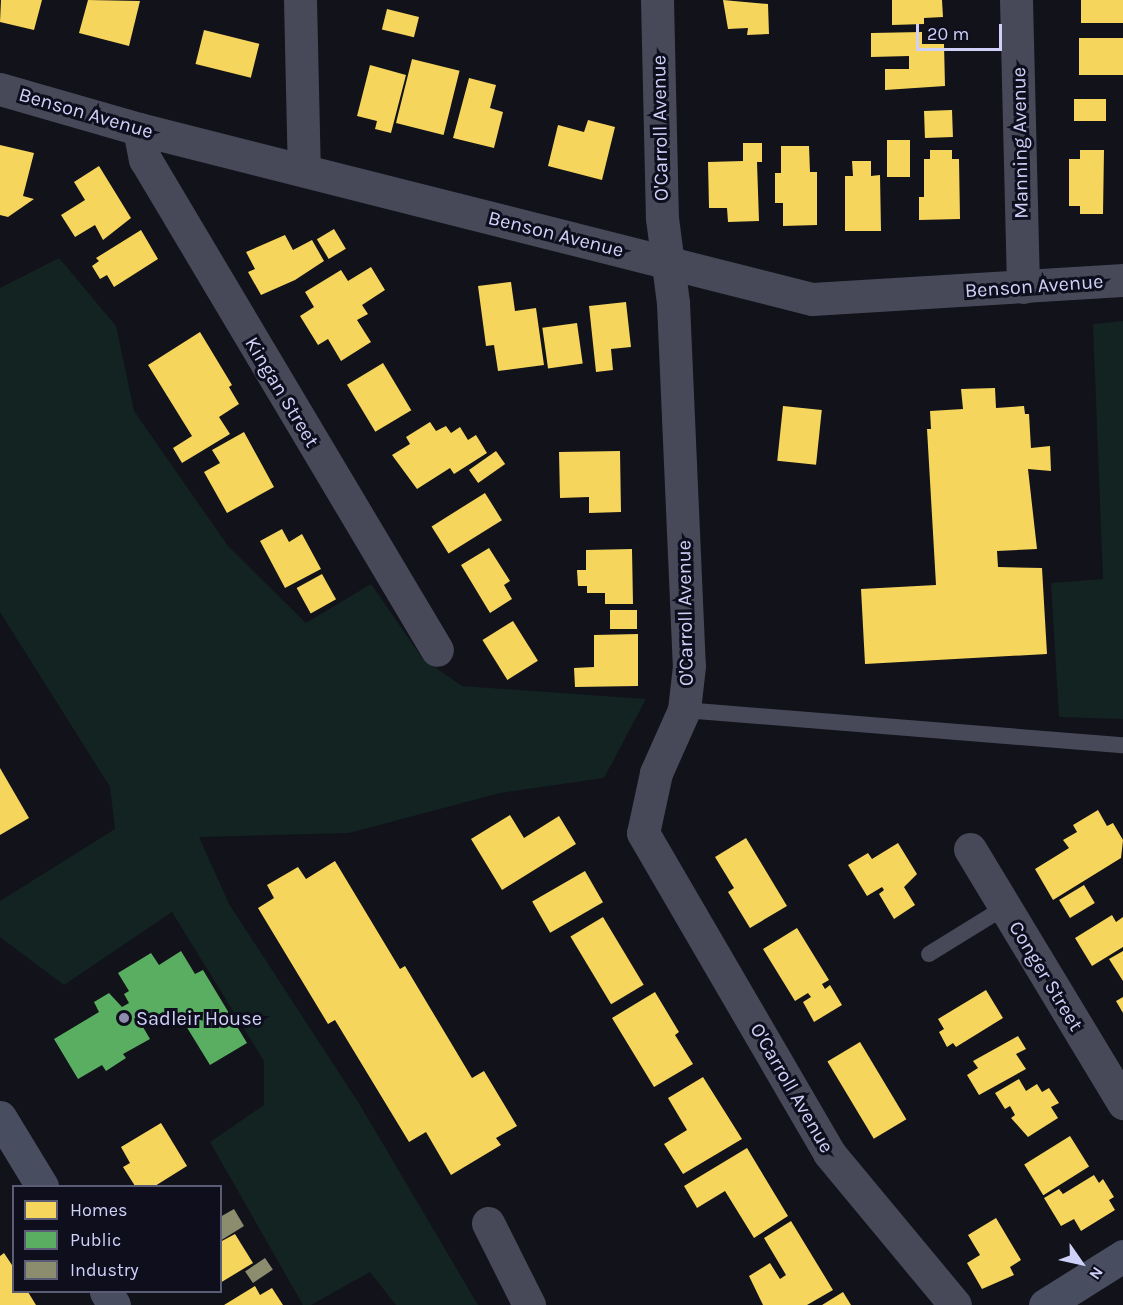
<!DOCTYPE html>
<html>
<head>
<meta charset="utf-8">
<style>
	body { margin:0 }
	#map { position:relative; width:1123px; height:1305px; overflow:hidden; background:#12121a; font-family:Karla,sans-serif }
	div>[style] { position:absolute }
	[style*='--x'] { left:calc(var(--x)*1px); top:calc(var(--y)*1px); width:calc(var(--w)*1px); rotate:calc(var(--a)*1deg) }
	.green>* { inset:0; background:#122321 }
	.homes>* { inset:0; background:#f6d55c; transform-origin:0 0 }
	.public>* { inset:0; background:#5aae61 }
	.industry>* { inset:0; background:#8c8c6e; transform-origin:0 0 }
	.lane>* { height:16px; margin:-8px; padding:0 8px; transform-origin:8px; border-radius:8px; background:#474959 }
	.street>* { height:33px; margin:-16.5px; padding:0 16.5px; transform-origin:16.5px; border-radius:16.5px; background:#474959 }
	.secondary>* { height:33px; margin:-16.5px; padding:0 16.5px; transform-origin:16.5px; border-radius:16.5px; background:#494d60 }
	.dots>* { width:16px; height:16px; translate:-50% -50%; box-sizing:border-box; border:3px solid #0e0e1d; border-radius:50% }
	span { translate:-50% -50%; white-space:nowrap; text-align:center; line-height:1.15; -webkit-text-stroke:6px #0e0e1d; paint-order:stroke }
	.street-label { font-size:20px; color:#cfd1f9 }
	.poi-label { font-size:20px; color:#cfd1f9 }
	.left { translate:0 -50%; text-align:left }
	.legend { position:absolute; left:12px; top:1185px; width:210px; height:108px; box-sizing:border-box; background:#0e0e1d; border:2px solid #5b5c75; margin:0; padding:8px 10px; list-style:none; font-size:18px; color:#cfd1f9 }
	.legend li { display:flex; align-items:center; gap:12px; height:30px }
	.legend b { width:30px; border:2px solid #5b5c75 }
	.north { position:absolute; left:1051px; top:1233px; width:60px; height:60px; -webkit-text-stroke:4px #0e0e1d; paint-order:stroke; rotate:124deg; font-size:16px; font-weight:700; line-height:24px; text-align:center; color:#cfd1f9 }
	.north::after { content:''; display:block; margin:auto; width:21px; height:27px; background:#cfd1f9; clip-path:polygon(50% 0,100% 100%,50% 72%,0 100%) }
	.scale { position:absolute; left:916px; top:24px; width:86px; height:27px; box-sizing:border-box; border:3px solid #cfd1f9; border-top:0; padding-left:8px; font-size:18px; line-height:21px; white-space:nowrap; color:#cfd1f9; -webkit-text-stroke:4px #0e0e1d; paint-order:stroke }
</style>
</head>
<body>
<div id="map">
	<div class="green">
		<i style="clip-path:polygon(59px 258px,116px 326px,134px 411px,228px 546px,306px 623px,371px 584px,423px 659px,462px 686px,646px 699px,604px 778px,500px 793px,349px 833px,199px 837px,229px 904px,360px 1105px,478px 1305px,396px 1305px,370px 1272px,311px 1305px,303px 1305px,210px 1142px,264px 1105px,264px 1061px,172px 912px,64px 985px,0 937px,0 901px,115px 829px,110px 787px,0 612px,0 288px)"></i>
		<i style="clip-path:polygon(1123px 321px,1123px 719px,1059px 717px,1051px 583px,1103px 579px,1093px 324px)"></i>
	</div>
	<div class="homes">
		<i style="clip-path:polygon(1px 0,42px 0,34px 30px,0 22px)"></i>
		<i style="clip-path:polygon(88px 0,140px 1px,129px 46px,79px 33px)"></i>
		<i style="clip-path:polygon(723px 0,768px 4px,769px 34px,747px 35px,748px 28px,728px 29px)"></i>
		<i style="clip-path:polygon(892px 0,942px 0,943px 17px,924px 18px,924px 24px,892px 25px)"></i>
		<i style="left:1081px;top:0;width:42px;height:23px"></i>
		<i style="left:387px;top:9px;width:33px;height:21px;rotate:14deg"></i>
		<i style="left:204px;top:30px;width:57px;height:35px;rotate:14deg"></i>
		<i style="clip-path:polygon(922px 32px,922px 44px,944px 44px,945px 86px,885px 90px,885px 69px,909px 69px,909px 56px,871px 57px,871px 33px)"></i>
		<i style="left:1079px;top:38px;width:44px;height:37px"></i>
		<i style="left:412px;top:59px;width:49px;height:66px;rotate:14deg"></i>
		<i style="clip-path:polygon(370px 65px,406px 75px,391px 133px,375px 129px,377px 121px,357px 116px)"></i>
		<i style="clip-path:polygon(469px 78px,496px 85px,490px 108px,503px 112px,494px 148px,453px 138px)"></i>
		<i style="left:1074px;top:99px;width:32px;height:22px"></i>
		<i style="left:952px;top:110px;width:27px;height:28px;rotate:88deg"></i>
		<i style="clip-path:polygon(588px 120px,615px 127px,602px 180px,548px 166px,558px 125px,584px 132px)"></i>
		<i style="left:887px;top:140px;width:23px;height:37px"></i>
		<i style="clip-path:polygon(743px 143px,762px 143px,762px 162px,757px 162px,759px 221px,728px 222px,727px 208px,709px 208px,708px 162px,743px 161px)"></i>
		<i style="clip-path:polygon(0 145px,34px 153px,23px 196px,34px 199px,8px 217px,0 215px)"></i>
		<i style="clip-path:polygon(781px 146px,809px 146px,810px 172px,817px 172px,817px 225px,783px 226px,783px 203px,775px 203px,775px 173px,781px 173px)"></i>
		<i style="clip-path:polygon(930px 150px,952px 150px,952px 159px,959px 159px,960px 219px,919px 220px,919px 197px,924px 197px,924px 159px,930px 159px)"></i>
		<i style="clip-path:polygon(1080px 150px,1104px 150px,1103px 214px,1080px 214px,1080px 206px,1069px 206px,1069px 159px,1080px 159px)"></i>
		<i style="clip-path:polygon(852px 161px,871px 161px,871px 176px,880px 175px,881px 231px,845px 231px,845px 176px,853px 176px)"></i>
		<i style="clip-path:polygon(99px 166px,131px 218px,103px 240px,95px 225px,75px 237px,61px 215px,85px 200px,74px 182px)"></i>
		<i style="left:334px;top:229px;width:23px;height:20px;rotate:59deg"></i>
		<i style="clip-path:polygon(141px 230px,158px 259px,114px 287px,107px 275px,100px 279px,92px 266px,99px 261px,96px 258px)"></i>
		<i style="clip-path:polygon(285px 235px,293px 250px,312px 240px,324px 261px,295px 280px,261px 295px,248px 272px,255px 269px,246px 252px)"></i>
		<i style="clip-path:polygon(371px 267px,385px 290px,362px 305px,368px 314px,357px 320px,371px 342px,341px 361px,328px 339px,318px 345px,300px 316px,314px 307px,305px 292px,341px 270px,348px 281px)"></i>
		<i style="clip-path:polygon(511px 282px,515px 311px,536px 308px,544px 365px,498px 371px,494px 345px,486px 346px,478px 286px)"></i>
		<i style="clip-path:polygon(626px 302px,631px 347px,611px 349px,613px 370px,596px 372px,589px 306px)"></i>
		<i style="left:577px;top:323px;width:41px;height:35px;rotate:82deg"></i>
		<i style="clip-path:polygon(200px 332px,232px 385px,229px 387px,239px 404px,219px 417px,230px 434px,182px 463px,173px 448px,192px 436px,148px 365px)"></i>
		<i style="left:383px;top:363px;width:55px;height:42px;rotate:59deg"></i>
		<i style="clip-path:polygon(995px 388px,996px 408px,1024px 406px,1025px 414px,1029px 414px,1031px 448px,1050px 446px,1051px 471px,1028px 469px,1037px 549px,997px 551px,998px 567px,1042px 568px,1047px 654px,865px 664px,861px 589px,936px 585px,927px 429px,931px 429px,930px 411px,963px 409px,961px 389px)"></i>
		<i style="left:783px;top:406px;width:39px;height:55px;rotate:6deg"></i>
		<i style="clip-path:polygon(430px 422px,436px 431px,446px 426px,451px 433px,460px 427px,468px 440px,476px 435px,487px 453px,454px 474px,450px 468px,417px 489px,392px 455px,410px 444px,406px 437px)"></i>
		<i style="clip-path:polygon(244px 432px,274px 487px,227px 513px,204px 472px,220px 463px,212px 450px)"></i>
		<i style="left:496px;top:451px;width:16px;height:33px;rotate:55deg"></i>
		<i style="clip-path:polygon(620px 451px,621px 512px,589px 513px,589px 497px,560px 498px,559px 452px)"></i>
		<i style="left:485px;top:493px;width:32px;height:63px;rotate:58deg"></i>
		<i style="clip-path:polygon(282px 529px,289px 542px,302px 534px,321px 569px,285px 588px,260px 541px)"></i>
		<i style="clip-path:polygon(489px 548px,510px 581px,504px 585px,512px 599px,490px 613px,461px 565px)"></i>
		<i style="clip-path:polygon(632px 549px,633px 604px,605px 604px,605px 593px,587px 593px,587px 586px,578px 586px,577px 570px,586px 570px,586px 550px)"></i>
		<i style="left:322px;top:574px;width:29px;height:29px;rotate:61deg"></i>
		<i style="left:637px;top:610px;width:19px;height:27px;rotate:90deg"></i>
		<i style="left:513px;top:621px;width:47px;height:36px;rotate:58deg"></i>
		<i style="clip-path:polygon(638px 634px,638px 686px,575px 687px,574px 668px,594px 667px,594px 635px)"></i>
		<i style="clip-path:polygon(0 768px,29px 818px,0 835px)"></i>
		<i style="clip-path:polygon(1098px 810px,1107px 826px,1113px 823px,1123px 840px,1121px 858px,1053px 900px,1035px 869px,1069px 848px,1063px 840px,1077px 832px,1073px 825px)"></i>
		<i style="clip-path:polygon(510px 815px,524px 838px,559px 816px,576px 844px,502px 890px,471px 839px)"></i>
		<i style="clip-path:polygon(746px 838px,787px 906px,750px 928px,728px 892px,734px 888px,715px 857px)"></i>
		<i style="clip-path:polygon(898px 843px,917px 874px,904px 887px,915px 905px,894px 919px,879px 894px,884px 890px,882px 887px,867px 896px,848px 865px,868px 853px,872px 859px)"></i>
		<i style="clip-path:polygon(335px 861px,400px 969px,405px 966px,472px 1078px,484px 1071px,517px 1126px,496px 1138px,501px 1145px,451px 1175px,426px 1132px,409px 1142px,335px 1020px,328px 1024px,258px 908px,274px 898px,267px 885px,298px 867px,306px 879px)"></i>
		<i style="left:585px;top:871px;width:36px;height:61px;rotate:60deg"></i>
		<i style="left:1084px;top:885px;width:21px;height:29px;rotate:59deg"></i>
		<i style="clip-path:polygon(1112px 915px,1116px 922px,1123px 917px,1123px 947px,1092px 966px,1075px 938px)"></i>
		<i style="left:603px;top:917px;width:79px;height:38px;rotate:59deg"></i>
		<i style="clip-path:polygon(797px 928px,829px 980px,822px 984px,825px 989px,830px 985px,842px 1005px,814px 1022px,803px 1002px,811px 997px,808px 993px,795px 1001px,763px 949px)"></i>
		<i style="clip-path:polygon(1123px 951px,1123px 981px,1109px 959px)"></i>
		<i style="clip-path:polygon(986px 990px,1003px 1018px,956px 1047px,953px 1043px,947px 1047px,939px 1032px,944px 1029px,938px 1019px)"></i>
		<i style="clip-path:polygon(655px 992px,679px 1032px,675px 1035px,693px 1064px,654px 1087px,612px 1018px)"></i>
		<i style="clip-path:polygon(1123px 997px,1123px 1013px,1116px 1001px)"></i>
		<i style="clip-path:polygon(1018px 1036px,1026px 1049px,1016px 1054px,1026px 1069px,979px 1095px,967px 1075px,978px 1068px,973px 1061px)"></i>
		<i style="left:860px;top:1042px;width:90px;height:38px;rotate:59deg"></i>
		<i style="clip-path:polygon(703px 1077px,742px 1139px,683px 1174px,664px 1144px,687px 1130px,668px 1098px)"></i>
		<i style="clip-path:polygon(1019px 1079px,1026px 1091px,1037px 1084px,1042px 1092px,1049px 1088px,1059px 1103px,1051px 1107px,1058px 1118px,1028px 1137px,1011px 1118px,1015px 1115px,1010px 1106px,1005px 1109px,995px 1093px)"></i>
		<i style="clip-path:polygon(161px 1123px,187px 1166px,155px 1186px,135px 1186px,123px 1167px,130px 1163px,121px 1147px)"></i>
		<i style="left:1070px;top:1136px;width:36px;height:54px;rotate:58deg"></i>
		<i style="clip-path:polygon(747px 1148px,788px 1216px,754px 1238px,725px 1191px,697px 1208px,684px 1186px)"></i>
		<i style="clip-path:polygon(1094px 1175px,1099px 1183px,1103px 1179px,1114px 1197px,1109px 1200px,1115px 1210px,1081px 1231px,1074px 1219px,1061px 1226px,1044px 1198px,1059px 1189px,1063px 1194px)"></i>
		<i style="clip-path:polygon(996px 1218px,1021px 1260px,1010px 1267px,1014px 1275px,982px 1289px,967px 1263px,980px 1255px,968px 1235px)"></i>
		<i style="clip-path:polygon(791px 1221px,833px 1290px,807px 1305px,763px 1305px,749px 1276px,770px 1263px,780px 1279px,786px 1275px,764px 1238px)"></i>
		<i style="clip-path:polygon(235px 1234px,253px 1263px,220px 1283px,220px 1242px)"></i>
		<i style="clip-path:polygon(4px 1253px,14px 1268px,14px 1292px,28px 1292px,36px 1305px,0 1305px,0 1256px)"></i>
		<i style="clip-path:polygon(255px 1286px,260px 1295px,272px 1288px,283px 1305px,224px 1305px)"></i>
		<i style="clip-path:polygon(843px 1292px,851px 1305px,822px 1305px)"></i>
	</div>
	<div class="public">
		<i style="clip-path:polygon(181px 951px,195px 974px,203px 970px,247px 1043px,210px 1065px,175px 1008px,143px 1027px,150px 1039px,123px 1054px,126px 1058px,106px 1071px,102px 1065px,78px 1079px,54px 1039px,99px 1012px,94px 1002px,109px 993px,122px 1007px,129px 1003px,124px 994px,129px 991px,118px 973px,151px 953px,159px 965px)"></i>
	</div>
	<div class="industry">
		<i style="clip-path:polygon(234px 1209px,244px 1226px,220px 1241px,220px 1217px)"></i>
		<i style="left:265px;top:1258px;width:14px;height:24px;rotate:56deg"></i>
	</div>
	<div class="lane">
		<i style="--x:684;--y:710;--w:440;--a:4.6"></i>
		<i style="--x:929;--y:954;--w:89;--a:-31.7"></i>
	</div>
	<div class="street">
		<i style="--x:300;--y:0;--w:170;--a:88.7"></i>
		<i style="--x:657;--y:0;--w:218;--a:88.7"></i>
		<i style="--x:662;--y:218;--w:86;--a:82.6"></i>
		<i style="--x:673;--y:303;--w:363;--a:87.5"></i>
		<i style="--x:689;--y:666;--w:44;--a:96.5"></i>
		<i style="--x:684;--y:710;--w:69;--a:114"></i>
		<i style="--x:656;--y:773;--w:61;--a:102.2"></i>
		<i style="--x:643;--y:833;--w:370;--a:59.8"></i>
		<i style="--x:829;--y:1153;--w:197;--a:50.3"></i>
		<i style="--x:1016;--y:0;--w:287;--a:88.6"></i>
		<i style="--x:0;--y:89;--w:145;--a:16.1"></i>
		<i style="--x:139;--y:129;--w:694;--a:14.18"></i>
		<i style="--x:812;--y:299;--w:312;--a:-3.5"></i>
		<i style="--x:139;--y:129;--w:31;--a:79"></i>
		<i style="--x:145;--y:159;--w:571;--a:59.26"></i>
		<i style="--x:970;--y:849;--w:297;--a:58.9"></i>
		<i style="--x:488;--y:1223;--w:92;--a:63.4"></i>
	</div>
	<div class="secondary">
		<i style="--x:0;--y:1117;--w:81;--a:58.7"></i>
		<i style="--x:106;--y:1292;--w:15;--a:58"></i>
		<i style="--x:1045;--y:1305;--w:92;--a:-32.1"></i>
	</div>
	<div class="dots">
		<i style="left:124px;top:1018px;background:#8d8eab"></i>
	</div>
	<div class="street-label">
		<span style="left:86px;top:113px;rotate:16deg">Benson Avenue</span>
		<span style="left:660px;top:128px;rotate:-91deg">O'Carroll Avenue</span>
		<span style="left:1020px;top:143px;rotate:-91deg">Manning Avenue</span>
		<span style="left:556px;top:234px;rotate:14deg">Benson Avenue</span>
		<span style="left:1034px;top:286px;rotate:-4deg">Benson Avenue</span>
		<span style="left:282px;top:392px;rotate:59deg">Kingan Street</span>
		<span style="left:685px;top:613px;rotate:-91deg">O'Carroll Avenue</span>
		<span style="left:1046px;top:976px;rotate:59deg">Conger Street</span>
		<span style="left:792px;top:1088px;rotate:60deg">O'Carroll Avenue</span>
	</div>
	<div class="poi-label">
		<span class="left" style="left:136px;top:1018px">Sadleir House</span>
	</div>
	<ul class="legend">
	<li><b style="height:16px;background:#f6d55c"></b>Homes</li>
	<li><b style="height:16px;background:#5aae61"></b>Public</li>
	<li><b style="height:16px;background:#8c8c6e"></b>Industry</li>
	</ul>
	<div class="north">N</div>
	<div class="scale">20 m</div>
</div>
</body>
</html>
